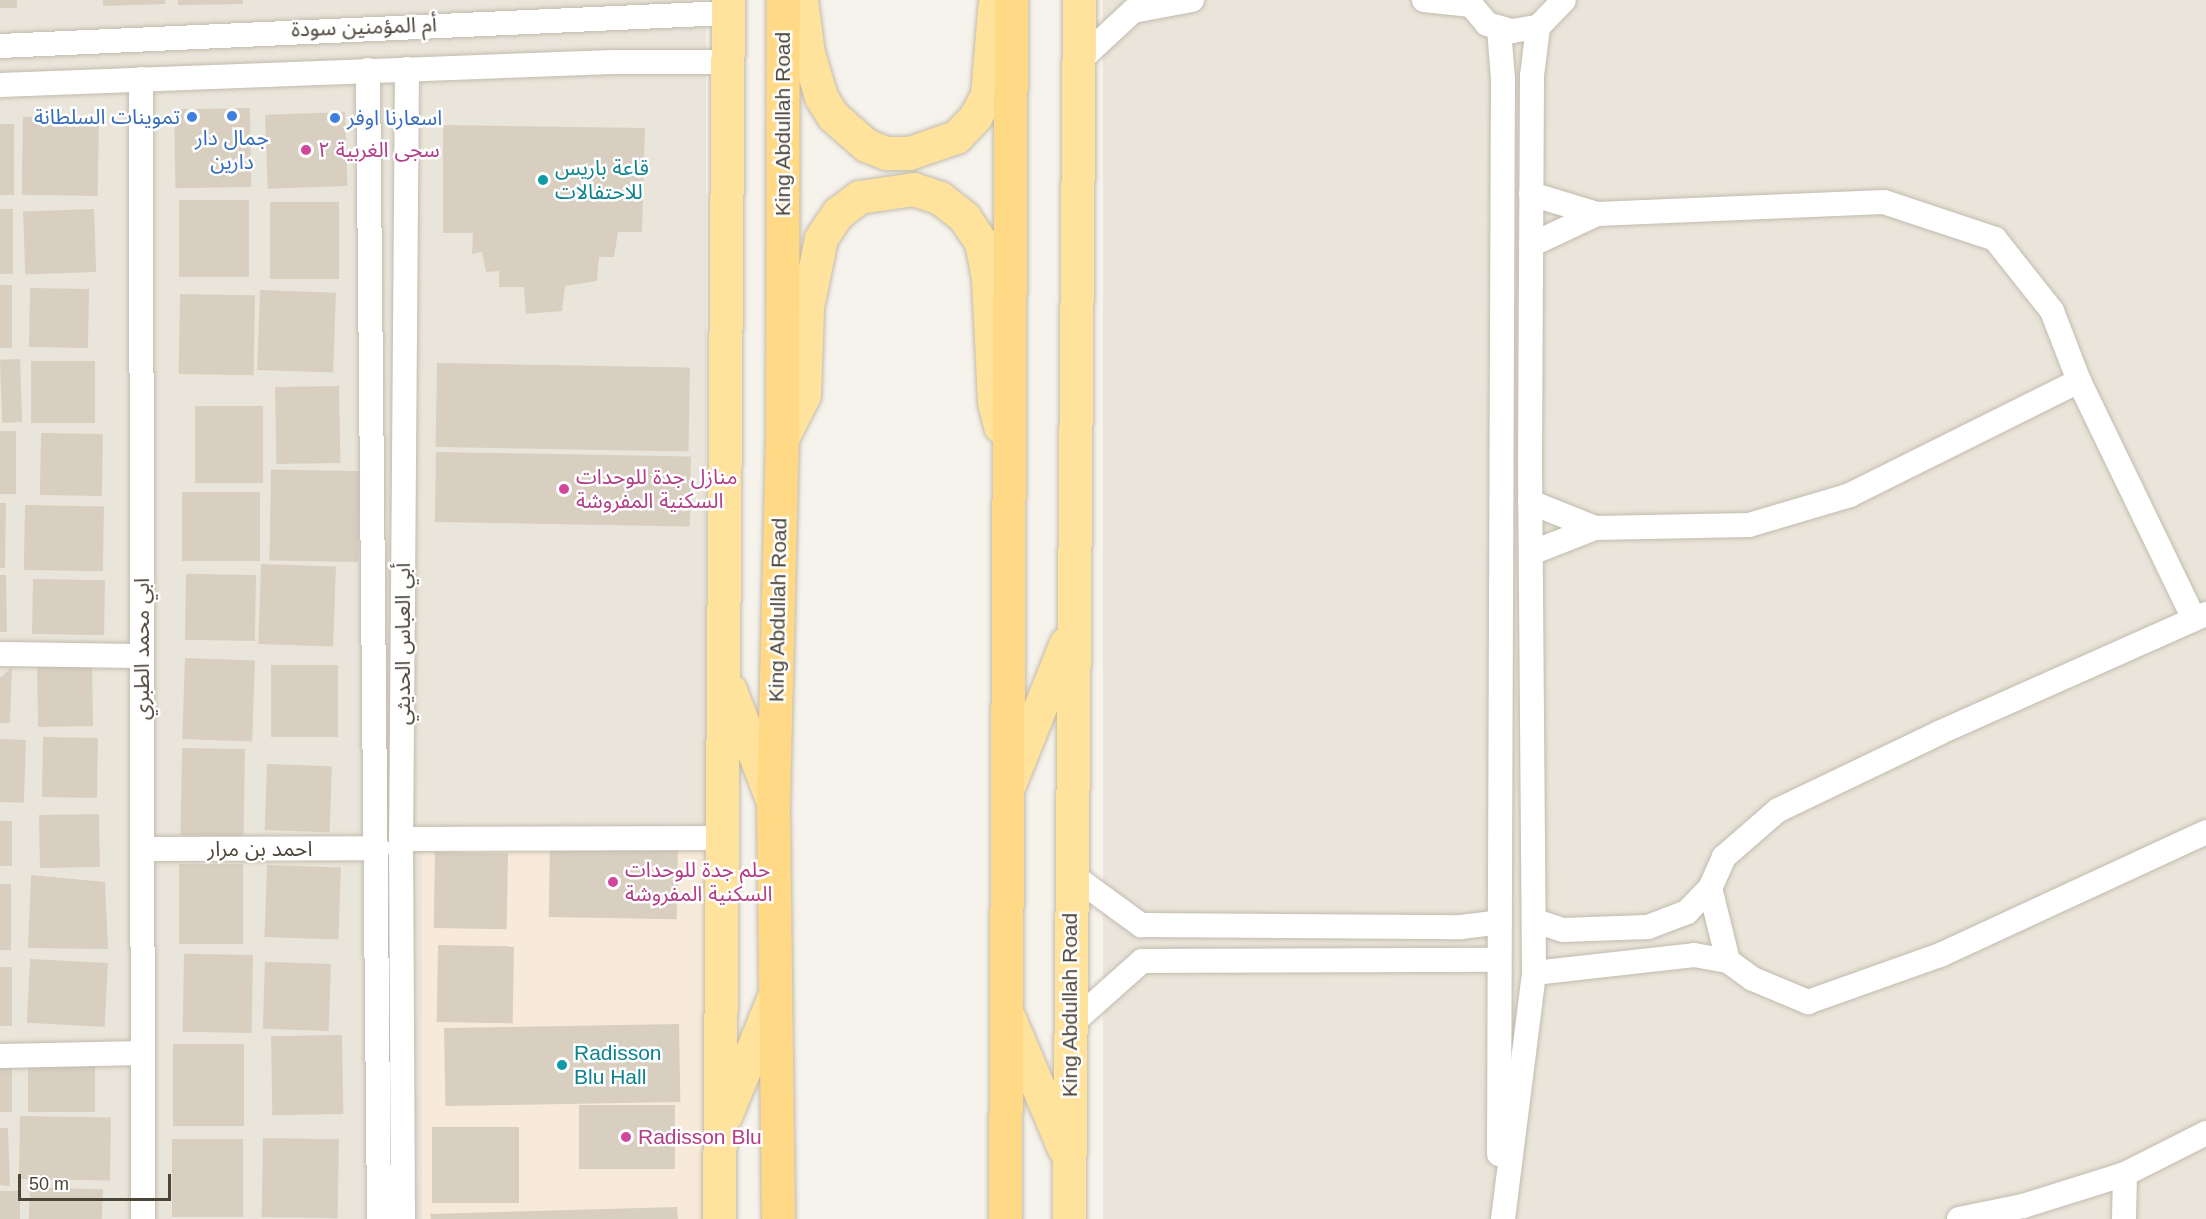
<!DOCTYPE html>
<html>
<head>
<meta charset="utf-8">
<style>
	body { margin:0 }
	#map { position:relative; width:2206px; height:1219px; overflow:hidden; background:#f6f3ec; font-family:Arial,"Noto Sans Arabic",sans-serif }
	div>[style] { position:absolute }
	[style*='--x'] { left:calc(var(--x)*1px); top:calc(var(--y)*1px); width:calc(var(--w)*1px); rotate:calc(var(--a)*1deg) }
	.residential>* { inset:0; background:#eae5da; transform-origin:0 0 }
	.commercial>* { inset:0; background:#f7ead8; transform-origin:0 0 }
	.building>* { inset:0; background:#d8cfc1; transform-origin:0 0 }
	.roads { filter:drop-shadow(0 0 2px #c2bbae) drop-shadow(0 0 2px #c2bbae) }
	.minor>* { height:24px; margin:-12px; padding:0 12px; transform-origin:12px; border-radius:12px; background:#fff }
	.primary>* { height:33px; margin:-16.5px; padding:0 16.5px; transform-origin:16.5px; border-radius:16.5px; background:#ffe39c }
	.trunk>* { height:33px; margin:-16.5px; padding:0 16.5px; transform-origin:16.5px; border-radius:16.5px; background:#ffd985 }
	.dots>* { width:16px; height:16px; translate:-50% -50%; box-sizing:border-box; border:3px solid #fff; border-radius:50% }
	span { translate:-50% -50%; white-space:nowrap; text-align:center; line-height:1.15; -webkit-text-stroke:5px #fff; paint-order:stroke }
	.street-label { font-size:21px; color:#4b4439 }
	.shop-label { font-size:21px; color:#366cbe }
	.right { translate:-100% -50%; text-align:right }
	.left { translate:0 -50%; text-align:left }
	.hotel-label { font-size:21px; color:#b23c85 }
	.culture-label { font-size:21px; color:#0d838f }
	.scale { position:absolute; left:18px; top:1174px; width:153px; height:27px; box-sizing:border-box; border:3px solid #4b4439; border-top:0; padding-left:8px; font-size:18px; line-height:21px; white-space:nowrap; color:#4b4439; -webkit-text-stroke:4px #fff; paint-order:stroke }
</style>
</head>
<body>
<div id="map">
	<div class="residential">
		<i style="left:0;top:0;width:706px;height:1219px"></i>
		<i style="left:1103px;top:0;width:1103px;height:1219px"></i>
	</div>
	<div class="commercial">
		<i style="left:422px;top:846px;width:284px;height:373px"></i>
	</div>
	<div class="building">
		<i style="left:0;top:0;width:17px;height:8px"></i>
		<i style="clip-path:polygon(103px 0,165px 0,166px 4px,103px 6px)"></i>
		<i style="clip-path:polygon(178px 0,243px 0,243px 4px,178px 5px)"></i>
		<i style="left:250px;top:108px;width:79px;height:76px;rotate:89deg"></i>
		<i style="left:345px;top:112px;width:74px;height:80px;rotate:88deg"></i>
		<i style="left:99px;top:118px;width:78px;height:76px;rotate:91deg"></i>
		<i style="left:0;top:124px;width:14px;height:71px"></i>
		<i style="clip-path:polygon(443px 125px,645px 128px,642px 232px,618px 232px,614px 257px,599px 257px,597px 281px,565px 286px,562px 311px,526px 314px,524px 287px,499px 287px,499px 271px,486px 272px,482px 252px,472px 254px,473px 233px,443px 233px)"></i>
		<i style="left:249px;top:200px;width:77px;height:70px;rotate:90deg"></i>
		<i style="left:270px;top:202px;width:69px;height:77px"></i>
		<i style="left:13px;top:209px;width:65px;height:13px;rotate:90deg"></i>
		<i style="left:94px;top:209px;width:63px;height:71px;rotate:88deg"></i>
		<i style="left:0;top:285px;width:12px;height:63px"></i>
		<i style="left:30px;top:288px;width:59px;height:59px;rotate:1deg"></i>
		<i style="left:260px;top:290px;width:76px;height:80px;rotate:2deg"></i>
		<i style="left:180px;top:294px;width:75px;height:80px;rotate:1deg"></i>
		<i style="left:20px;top:359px;width:63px;height:20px;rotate:88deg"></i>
		<i style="left:31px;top:361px;width:64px;height:62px"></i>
		<i style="left:437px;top:363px;width:253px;height:84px;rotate:1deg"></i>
		<i style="left:339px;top:386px;width:77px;height:64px;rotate:89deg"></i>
		<i style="left:195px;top:406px;width:68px;height:77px"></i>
		<i style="left:0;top:431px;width:16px;height:63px"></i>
		<i style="left:103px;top:434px;width:62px;height:62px;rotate:91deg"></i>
		<i style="left:436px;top:452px;width:255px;height:70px;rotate:1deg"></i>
		<i style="left:360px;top:471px;width:91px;height:89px;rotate:91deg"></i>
		<i style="left:182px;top:492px;width:78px;height:69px"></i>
		<i style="clip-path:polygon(0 503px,6px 503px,5px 568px,0 568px)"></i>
		<i style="left:25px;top:505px;width:79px;height:65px;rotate:1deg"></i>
		<i style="left:261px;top:564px;width:75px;height:80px;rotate:2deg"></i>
		<i style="clip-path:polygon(0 575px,6px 575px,7px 632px,0 632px)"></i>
		<i style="left:256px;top:575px;width:66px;height:70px;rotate:91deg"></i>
		<i style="left:33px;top:579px;width:72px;height:55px;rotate:1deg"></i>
		<i style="left:185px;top:658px;width:70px;height:81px;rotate:2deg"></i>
		<i style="left:271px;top:665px;width:67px;height:72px"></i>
		<i style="left:92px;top:666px;width:60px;height:55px;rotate:89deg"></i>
		<i style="clip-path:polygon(12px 667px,10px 723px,0 723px,0 678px)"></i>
		<i style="left:43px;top:737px;width:55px;height:60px;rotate:1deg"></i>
		<i style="left:0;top:739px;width:26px;height:63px;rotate:2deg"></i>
		<i style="left:182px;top:748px;width:63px;height:87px;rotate:1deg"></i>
		<i style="left:267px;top:764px;width:65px;height:66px;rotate:2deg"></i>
		<i style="left:99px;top:814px;width:53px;height:60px;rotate:89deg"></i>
		<i style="left:0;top:821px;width:12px;height:45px"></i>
		<i style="left:550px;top:845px;width:128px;height:72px;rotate:1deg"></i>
		<i style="left:435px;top:852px;width:73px;height:76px;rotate:1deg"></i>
		<i style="left:179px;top:864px;width:64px;height:80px"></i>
		<i style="left:267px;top:865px;width:74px;height:72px;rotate:2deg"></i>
		<i style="clip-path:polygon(31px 875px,105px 882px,108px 949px,28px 948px)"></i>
		<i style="left:0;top:884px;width:11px;height:66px"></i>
		<i style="left:438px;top:945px;width:76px;height:77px;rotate:1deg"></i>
		<i style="left:253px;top:955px;width:78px;height:69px;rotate:91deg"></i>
		<i style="left:108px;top:963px;width:64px;height:78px;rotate:93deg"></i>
		<i style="left:331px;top:964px;width:67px;height:66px;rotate:92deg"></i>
		<i style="left:0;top:967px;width:12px;height:59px"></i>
		<i style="left:679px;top:1024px;width:78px;height:235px;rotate:89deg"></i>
		<i style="left:342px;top:1035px;width:79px;height:71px;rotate:89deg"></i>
		<i style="left:173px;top:1044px;width:71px;height:82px"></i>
		<i style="left:28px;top:1065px;width:67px;height:47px"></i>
		<i style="left:0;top:1066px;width:12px;height:46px"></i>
		<i style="left:579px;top:1105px;width:96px;height:64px"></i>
		<i style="left:20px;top:1116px;width:91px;height:63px;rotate:1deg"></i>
		<i style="left:432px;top:1127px;width:87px;height:76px"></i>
		<i style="clip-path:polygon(0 1128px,8px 1128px,10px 1186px,0 1185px)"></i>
		<i style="left:263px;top:1138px;width:76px;height:79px;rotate:1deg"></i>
		<i style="left:172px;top:1139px;width:71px;height:78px"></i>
		<i style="left:30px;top:1187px;width:73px;height:32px;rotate:2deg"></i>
		<i style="left:0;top:1191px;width:20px;height:28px"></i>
		<i style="clip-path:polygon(677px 1207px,678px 1219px,431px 1219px,430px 1214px)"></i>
	</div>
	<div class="roads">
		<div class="minor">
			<i style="--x:1424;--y:0;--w:45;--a:6.3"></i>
			<i style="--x:1467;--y:0;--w:31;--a:50"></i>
			<i style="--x:1487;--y:24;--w:26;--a:16"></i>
			<i style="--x:1512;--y:31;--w:26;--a:-9"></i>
			<i style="--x:1538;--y:27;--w:37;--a:-46"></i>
			<i style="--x:0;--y:46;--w:729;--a:-2.6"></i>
			<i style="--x:1078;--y:62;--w:75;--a:-42.8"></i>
			<i style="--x:1133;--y:11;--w:60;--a:-10.6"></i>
			<i style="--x:368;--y:70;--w:1149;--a:89.45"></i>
			<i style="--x:141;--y:79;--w:1140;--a:89.9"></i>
			<i style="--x:0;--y:85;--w:612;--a:-2.15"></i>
			<i style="--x:612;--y:62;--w:116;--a:0"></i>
			<i style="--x:1531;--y:194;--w:69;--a:16.9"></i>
			<i style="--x:1597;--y:214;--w:287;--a:-2.4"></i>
			<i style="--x:1884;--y:202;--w:117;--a:18.4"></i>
			<i style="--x:1995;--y:239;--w:92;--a:51.6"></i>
			<i style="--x:2052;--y:311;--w:75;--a:68.9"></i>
			<i style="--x:2079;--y:381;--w:264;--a:64.2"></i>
			<i style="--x:1531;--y:245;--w:73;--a:-25.2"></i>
			<i style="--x:1530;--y:502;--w:70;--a:21.8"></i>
			<i style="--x:1531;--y:553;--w:69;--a:-21.3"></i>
			<i style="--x:1595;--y:528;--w:154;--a:-1.1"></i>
			<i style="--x:1749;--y:525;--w:105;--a:-16.5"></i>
			<i style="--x:1850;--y:495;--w:256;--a:-26.5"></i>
			<i style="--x:2206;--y:614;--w:292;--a:156"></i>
			<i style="--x:1939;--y:733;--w:178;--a:154.4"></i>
			<i style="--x:1778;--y:810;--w:72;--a:139"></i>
			<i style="--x:1724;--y:857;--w:34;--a:114"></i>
			<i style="--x:1710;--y:888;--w:75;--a:76.1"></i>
			<i style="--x:1728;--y:961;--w:31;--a:36"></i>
			<i style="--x:1753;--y:979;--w:60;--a:22.7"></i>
			<i style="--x:1808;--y:1002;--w:140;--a:-19.6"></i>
			<i style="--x:1940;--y:955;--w:293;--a:-24.8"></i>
			<i style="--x:0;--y:654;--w:142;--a:0.8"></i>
			<i style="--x:401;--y:839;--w:321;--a:-0.2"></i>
			<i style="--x:142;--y:849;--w:236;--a:-0.2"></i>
			<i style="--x:1071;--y:874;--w:87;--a:36.1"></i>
			<i style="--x:1141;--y:925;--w:320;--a:0.4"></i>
			<i style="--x:1461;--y:927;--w:39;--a:-7"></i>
			<i style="--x:1535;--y:921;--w:29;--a:18"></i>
			<i style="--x:1563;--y:930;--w:85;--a:-2"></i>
			<i style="--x:1648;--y:927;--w:42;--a:-21"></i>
			<i style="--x:1687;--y:912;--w:33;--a:-46"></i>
			<i style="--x:1534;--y:973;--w:161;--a:-6.4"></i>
			<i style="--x:1694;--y:955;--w:35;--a:10"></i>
			<i style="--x:1070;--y:1025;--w:96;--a:-41.6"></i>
			<i style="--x:1142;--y:961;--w:357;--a:-0.2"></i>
			<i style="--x:0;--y:1056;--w:143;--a:-1.2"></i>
			<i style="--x:1499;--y:1154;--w:1075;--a:-89.79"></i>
			<i style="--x:1503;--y:79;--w:50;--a:-94.6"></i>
			<i style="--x:403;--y:1219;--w:367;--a:-90.3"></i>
			<i style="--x:401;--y:852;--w:783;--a:-89.56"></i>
			<i style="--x:1503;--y:1219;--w:248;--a:-82.8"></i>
			<i style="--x:1534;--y:973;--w:512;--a:-90.45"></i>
			<i style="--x:1530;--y:461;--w:385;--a:-89.7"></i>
			<i style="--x:1532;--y:76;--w:49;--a:-83"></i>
			<i style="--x:1959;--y:1219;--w:65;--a:-11.5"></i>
			<i style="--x:2023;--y:1206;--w:107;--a:-17.4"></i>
			<i style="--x:2125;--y:1174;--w:91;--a:-26.8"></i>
			<i style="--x:2124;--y:1219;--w:45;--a:-88.7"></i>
		</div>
		<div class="primary">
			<i style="--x:801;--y:0;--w:53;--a:82.5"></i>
			<i style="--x:808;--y:53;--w:46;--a:73.5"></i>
			<i style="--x:821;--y:97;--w:22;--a:58"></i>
			<i style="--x:833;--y:116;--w:44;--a:41.3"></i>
			<i style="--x:866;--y:145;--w:22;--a:22"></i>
			<i style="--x:886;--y:153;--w:23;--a:0"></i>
			<i style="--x:909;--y:153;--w:50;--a:-18.8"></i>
			<i style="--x:956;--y:137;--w:28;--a:-46"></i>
			<i style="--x:975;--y:117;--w:25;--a:-61"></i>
			<i style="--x:987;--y:95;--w:95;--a:-85.2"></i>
			<i style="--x:782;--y:438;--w:48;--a:-62.9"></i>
			<i style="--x:804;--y:395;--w:88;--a:-88"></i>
			<i style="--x:807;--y:307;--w:70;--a:-78.5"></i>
			<i style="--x:821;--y:238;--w:30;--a:-56"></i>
			<i style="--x:838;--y:213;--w:26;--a:-37"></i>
			<i style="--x:859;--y:197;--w:55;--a:-8.4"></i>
			<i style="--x:913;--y:189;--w:28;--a:18"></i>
			<i style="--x:940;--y:198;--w:31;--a:38"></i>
			<i style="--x:964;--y:217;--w:30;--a:56"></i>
			<i style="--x:981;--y:242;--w:38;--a:79"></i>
			<i style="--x:988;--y:279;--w:123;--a:87.2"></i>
			<i style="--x:994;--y:402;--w:25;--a:76"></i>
			<i style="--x:730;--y:690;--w:120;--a:69"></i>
			<i style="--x:1008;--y:787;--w:155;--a:-68.1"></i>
			<i style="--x:1006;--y:1011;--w:149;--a:67.1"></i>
			<i style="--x:726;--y:1114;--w:124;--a:-67.8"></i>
			<i style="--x:719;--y:1219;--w:1219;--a:-89.58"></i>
			<i style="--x:1069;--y:1219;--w:1219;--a:-89.53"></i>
		</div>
		<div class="trunk">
			<i style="--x:778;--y:1219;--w:417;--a:-90.7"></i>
			<i style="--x:773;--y:802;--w:364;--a:-88.6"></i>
			<i style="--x:782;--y:438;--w:438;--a:-89.9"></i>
			<i style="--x:1005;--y:1219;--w:1219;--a:-89.72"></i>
		</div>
	</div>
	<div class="dots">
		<i style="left:232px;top:116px;background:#3f7fe0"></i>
		<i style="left:192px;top:117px;background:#3f7fe0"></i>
		<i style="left:335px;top:118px;background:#3f7fe0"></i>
		<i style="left:306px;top:150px;background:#d1479c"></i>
		<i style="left:543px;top:180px;background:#0f9aa8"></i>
		<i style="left:564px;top:489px;background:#d1479c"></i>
		<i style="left:613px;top:882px;background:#d1479c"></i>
		<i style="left:562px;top:1065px;background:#0f9aa8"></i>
		<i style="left:626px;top:1137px;background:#d1479c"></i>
	</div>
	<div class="street-label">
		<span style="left:364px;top:27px;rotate:-2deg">أم المؤمنين سودة</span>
		<span style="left:783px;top:124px;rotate:-90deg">King Abdullah Road</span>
		<span style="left:778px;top:610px;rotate:-89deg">King Abdullah Road</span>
		<span style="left:403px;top:644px;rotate:-90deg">أبي العباس الحديثي</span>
		<span style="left:142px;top:649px;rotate:-90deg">ابي محمد الطبري</span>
		<span style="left:260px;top:849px">احمد بن مرار</span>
		<span style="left:1070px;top:1005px;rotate:-90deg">King Abdullah Road</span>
	</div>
	<div class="shop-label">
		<span class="right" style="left:180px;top:117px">تموينات السلطانة</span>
		<span class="left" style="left:347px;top:118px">اسعارنا اوفر</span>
		<span style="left:232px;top:150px">جمال دار<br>دارين</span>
	</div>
	<div class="hotel-label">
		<span class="left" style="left:318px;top:150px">سجى الغربية ٢</span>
		<span class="left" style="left:576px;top:489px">منازل جدة للوحدات<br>السكنية المفروشة</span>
		<span class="left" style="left:625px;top:882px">حلم جدة للوحدات<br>السكنية المفروشة</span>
		<span class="left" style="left:638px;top:1137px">Radisson Blu</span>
	</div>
	<div class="culture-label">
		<span class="left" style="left:555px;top:180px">قاعة باريس<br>للاحتفالات</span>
		<span class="left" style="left:574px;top:1065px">Radisson<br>Blu Hall</span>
	</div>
	<div class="scale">50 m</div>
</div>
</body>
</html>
